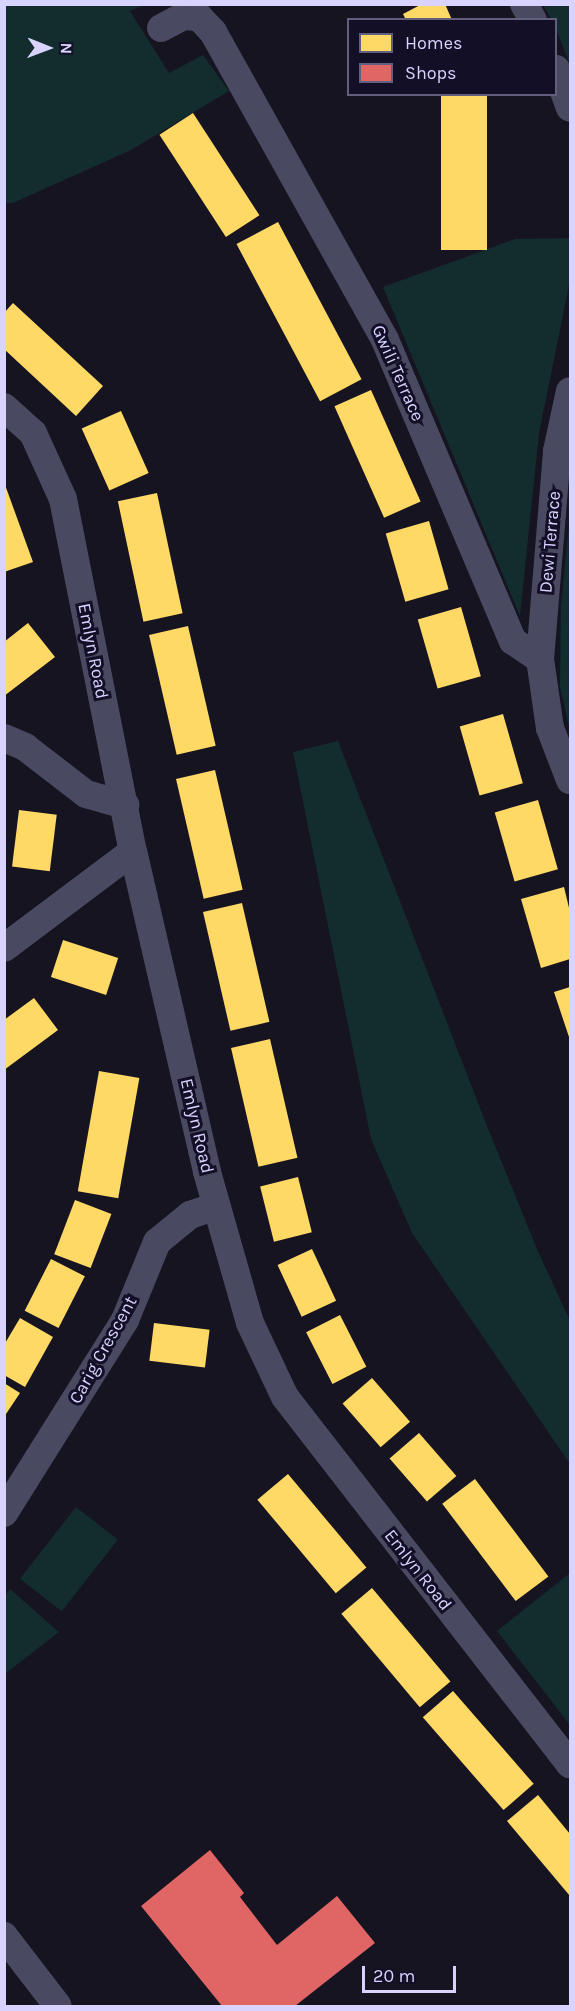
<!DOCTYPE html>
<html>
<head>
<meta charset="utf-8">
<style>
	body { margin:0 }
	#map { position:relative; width:575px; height:2011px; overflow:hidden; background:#161421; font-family:Karla,sans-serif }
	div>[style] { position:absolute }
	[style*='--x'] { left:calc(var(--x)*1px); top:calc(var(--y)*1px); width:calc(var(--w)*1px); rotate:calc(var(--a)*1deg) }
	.green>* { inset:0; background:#132c2d; transform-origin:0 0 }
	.homes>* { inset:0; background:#ffd966; transform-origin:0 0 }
	.shops>* { inset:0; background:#e06666 }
	.street>* { height:28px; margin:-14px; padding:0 14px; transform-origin:14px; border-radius:14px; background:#4a4962 }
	span { translate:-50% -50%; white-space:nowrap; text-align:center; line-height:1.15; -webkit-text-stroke:6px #130f26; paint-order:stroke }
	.street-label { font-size:18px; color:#d9d4ff }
	.frame { position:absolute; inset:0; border:6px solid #d9d4ff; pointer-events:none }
	.legend { position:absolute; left:347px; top:18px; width:210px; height:78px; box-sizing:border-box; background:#130f26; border:2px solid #625e7d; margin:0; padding:8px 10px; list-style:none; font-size:18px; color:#d9d4ff }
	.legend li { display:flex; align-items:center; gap:12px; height:30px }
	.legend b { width:30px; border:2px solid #625e7d }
	.north { position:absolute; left:18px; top:18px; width:60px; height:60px; -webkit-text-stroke:4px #130f26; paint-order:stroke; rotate:91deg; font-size:16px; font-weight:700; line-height:24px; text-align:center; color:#d9d4ff }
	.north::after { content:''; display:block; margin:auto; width:21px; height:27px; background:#d9d4ff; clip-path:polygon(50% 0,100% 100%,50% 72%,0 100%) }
	.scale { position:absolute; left:362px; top:1966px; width:94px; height:27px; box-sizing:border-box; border:3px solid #d9d4ff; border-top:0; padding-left:8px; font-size:18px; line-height:21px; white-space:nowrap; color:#d9d4ff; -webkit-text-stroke:4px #130f26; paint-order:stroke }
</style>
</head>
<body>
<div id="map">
	<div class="green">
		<i style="clip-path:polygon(4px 5px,144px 5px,130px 11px,169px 73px,203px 55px,229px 91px,131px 150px,13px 203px,5px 203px)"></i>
		<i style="clip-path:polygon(543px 5px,570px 5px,570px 65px,556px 29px,556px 20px,551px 19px)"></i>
		<i style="clip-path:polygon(570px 238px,570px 280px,539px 433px,520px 616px,383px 287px,515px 239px)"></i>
		<i style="clip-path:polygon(570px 514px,570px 731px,560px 687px,561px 606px)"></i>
		<i style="clip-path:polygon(338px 741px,487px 1126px,537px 1249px,570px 1321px,570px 1464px,412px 1233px,371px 1139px,293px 752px)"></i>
		<i style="left:76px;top:1507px;width:53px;height:91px;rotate:38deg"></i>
		<i style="clip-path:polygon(570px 1573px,570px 1725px,497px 1631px)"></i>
		<i style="clip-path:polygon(10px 1589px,59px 1632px,5px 1674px,5px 1596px)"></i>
	</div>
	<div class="homes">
		<i style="clip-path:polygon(422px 4px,445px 4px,452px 20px,406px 20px,403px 14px)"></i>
		<i style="left:441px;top:94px;width:46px;height:156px"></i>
		<i style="left:193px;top:113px;width:122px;height:40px;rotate:57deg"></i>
		<i style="left:278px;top:222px;width:178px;height:47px;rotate:62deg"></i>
		<i style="clip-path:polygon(13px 303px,103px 386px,76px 416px,4px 349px,4px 313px)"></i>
		<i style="left:371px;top:390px;width:122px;height:40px;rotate:66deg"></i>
		<i style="left:121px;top:411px;width:68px;height:43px;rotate:66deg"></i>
		<i style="clip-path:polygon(4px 482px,33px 562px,4px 572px)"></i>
		<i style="left:157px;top:493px;width:123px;height:40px;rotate:78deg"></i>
		<i style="left:429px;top:521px;width:71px;height:45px;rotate:74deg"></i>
		<i style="left:461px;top:607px;width:72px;height:45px;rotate:74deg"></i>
		<i style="clip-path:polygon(28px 623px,55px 657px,4px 696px,4px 642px)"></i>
		<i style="left:188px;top:626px;width:123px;height:40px;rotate:77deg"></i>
		<i style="left:503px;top:714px;width:72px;height:45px;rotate:74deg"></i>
		<i style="left:215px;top:770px;width:123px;height:40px;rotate:77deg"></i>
		<i style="left:538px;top:800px;width:72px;height:45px;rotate:74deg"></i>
		<i style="left:19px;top:810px;width:38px;height:57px;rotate:7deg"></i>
		<i style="clip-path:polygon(564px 887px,570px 912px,570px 959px,541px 968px,521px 899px)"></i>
		<i style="left:242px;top:903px;width:122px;height:40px;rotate:77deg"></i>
		<i style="left:63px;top:940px;width:58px;height:39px;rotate:18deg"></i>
		<i style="clip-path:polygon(570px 987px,570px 1040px,554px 992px)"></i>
		<i style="clip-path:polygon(34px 998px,58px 1030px,4px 1070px,4px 1020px)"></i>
		<i style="left:270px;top:1039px;width:122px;height:40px;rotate:77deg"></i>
		<i style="left:99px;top:1071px;width:41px;height:122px;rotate:10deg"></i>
		<i style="left:298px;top:1177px;width:57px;height:39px;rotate:76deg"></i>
		<i style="left:75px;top:1200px;width:39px;height:58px;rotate:21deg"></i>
		<i style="left:312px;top:1249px;width:57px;height:38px;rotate:65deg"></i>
		<i style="left:51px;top:1259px;width:38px;height:58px;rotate:27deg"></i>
		<i style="left:340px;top:1315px;width:58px;height:38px;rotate:63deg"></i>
		<i style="clip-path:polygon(20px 1318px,53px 1337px,25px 1387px,4px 1375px,4px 1345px)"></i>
		<i style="left:154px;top:1323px;width:56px;height:38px;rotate:7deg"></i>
		<i style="left:372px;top:1378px;width:58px;height:39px;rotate:49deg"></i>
		<i style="clip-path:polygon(4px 1383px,20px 1393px,4px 1417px)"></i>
		<i style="left:419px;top:1433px;width:57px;height:39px;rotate:49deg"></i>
		<i style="left:288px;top:1474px;width:122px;height:40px;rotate:50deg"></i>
		<i style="left:475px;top:1479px;width:122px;height:41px;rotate:53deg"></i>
		<i style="left:372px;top:1588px;width:122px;height:40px;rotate:50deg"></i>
		<i style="left:453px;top:1691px;width:123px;height:40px;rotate:49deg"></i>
		<i style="clip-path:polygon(538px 1795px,570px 1834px,570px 1896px,507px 1821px)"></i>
	</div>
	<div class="shops">
		<i style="clip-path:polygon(210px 1850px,244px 1893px,240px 1897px,277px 1945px,337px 1896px,375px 1943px,295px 2006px,222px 2006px,141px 1906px)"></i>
	</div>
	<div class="street">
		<i style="--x:524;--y:4;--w:18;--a:61"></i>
		<i style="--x:161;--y:28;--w:26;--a:-28"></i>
		<i style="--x:184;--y:16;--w:15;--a:4"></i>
		<i style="--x:199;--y:17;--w:21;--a:47"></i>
		<i style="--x:213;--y:32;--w:353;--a:60.8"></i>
		<i style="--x:385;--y:340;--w:327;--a:67"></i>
		<i style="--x:513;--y:641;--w:32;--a:34"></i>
		<i style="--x:540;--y:659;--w:70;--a:81.8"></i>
		<i style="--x:550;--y:728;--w:56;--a:69"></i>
		<i style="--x:556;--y:69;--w:41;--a:70.3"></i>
		<i style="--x:4;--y:407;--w:39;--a:42"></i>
		<i style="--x:33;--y:433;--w:72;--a:65.6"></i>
		<i style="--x:63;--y:499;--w:359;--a:78.8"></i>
		<i style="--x:133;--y:851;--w:329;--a:77"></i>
		<i style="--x:207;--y:1172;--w:157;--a:74.1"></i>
		<i style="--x:250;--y:1323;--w:82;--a:64.7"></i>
		<i style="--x:285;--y:1397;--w:465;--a:52.2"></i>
		<i style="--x:540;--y:659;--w:209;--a:-85.3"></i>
		<i style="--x:557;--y:451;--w:61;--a:-77.8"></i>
		<i style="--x:4;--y:738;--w:23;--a:23"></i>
		<i style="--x:25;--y:747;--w:77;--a:37.6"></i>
		<i style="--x:86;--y:794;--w:41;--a:15.8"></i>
		<i style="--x:4;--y:948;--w:161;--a:-36.9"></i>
		<i style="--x:4;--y:1513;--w:228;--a:-57.9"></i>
		<i style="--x:125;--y:1320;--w:84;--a:-67.7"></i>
		<i style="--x:157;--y:1242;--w:43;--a:-39.3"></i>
		<i style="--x:190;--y:1215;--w:28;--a:-19"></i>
		<i style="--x:4;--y:1936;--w:88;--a:52.4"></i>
	</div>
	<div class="street-label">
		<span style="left:398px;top:373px;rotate:66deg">Gwili Terrace</span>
		<span style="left:550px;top:542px;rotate:-85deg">Dewi Terrace</span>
		<span style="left:93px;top:651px;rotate:79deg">Emlyn Road</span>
		<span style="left:197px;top:1126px;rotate:77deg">Emlyn Road</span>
		<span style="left:103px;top:1350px;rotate:-61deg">Carig Crescent</span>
		<span style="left:418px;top:1570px;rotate:52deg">Emlyn Road</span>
	</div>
	<div class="frame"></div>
	<ul class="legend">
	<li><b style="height:16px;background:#ffd966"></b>Homes</li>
	<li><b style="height:16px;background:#e06666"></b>Shops</li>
	</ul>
	<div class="north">N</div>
	<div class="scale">20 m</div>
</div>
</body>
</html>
